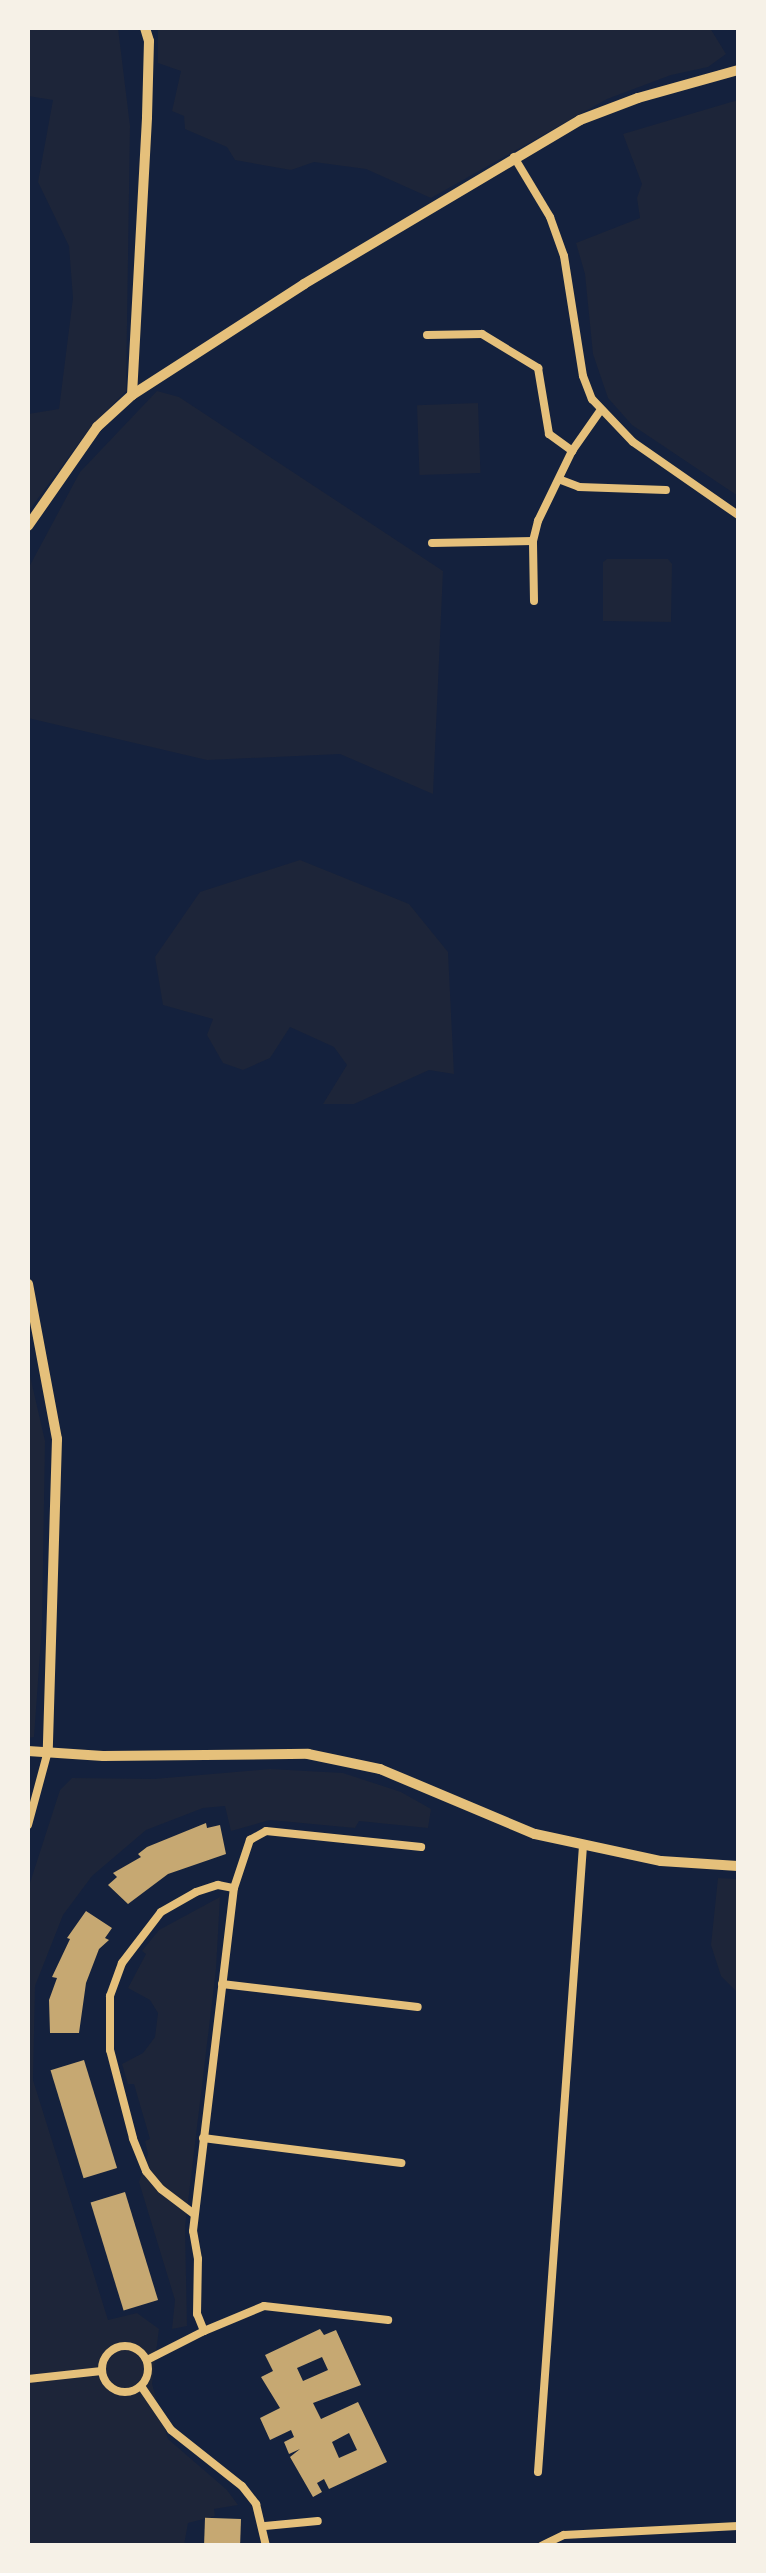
<!DOCTYPE html>
<html>
<head>
<meta charset="utf-8">
<style>
	body { margin:0 }
	#map { position:relative; width:766px; height:2573px; overflow:hidden; background:#14213d; font-family:"Asap Condensed",sans-serif }
	div>[style] { position:absolute }
	[style*='--x'] { left:calc(var(--x)*1px); top:calc(var(--y)*1px); width:calc(var(--w)*1px); rotate:calc(var(--a)*1deg) }
	.green>* { inset:0; background:#1d2539; transform-origin:0 0 }
	.building>* { inset:0; background:#c6a872; transform-origin:0 0 }
	.minor>* { height:8px; margin:-4px; padding:0 4px; transform-origin:4px; border-radius:4px; background:#e5c07b }
	.minor>.ring { margin:-4px; padding:0; box-sizing:content-box; background:none; border:8px solid #e5c07b; border-radius:50% }
	.tertiary>* { height:10px; margin:-5px; padding:0 5px; transform-origin:5px; border-radius:5px; background:#e5c07b }
	span { translate:-50% -50%; white-space:nowrap; text-align:center; line-height:1.15; -webkit-text-stroke:9px #f6f1e7; paint-order:stroke }
	.frame { position:absolute; inset:0; border:30px solid #f6f1e7; pointer-events:none }
</style>
</head>
<body>
<div id="map">
	<div class="green">
		<i style="clip-path:polygon(28px 28px,118px 28px,130px 126px,126px 391px,93px 424px,28px 512px,28px 414px,59px 409px,73px 298px,69px 246px,38px 182px,53px 100px,28px 96px)"></i>
		<i style="clip-path:polygon(158px 28px,710px 28px,726px 54px,708px 67px,671px 75px,607px 99px,431px 198px,366px 169px,314px 162px,291px 170px,235px 160px,227px 147px,185px 129px,184px 116px,172px 111px,181px 71px,158px 63px)"></i>
		<i style="clip-path:polygon(738px 100px,738px 496px,632px 425px,608px 398px,593px 354px,585px 274px,576px 243px,640px 218px,637px 198px,642px 184px,623px 134px)"></i>
		<i style="clip-path:polygon(157px 391px,179px 397px,443px 571px,433px 794px,340px 754px,207px 760px,28px 718px,28px 569px,80px 472px)"></i>
		<i style="left:478px;top:403px;width:70px;height:61px;rotate:88deg"></i>
		<i style="clip-path:polygon(607px 559px,668px 559px,672px 564px,671px 622px,603px 621px,603px 562px)"></i>
		<i style="clip-path:polygon(300px 860px,409px 904px,448px 952px,454px 1074px,429px 1070px,354px 1104px,323px 1104px,347px 1065px,334px 1047px,290px 1027px,270px 1058px,243px 1070px,223px 1063px,207px 1035px,213px 1019px,163px 1005px,155px 957px,200px 892px)"></i>
		<i style="clip-path:polygon(28px 1367px,45px 1441px,42px 1625px,34px 1737px,28px 1738px)"></i>
		<i style="clip-path:polygon(270px 1769px,343px 1773px,401px 1792px,431px 1809px,428px 1828px,359px 1821px,355px 1828px,270px 1820px,231px 1831px,225px 1806px,203px 1808px,146px 1830px,92px 1876px,63px 1915px,35px 1986px,33px 2080px,108px 2320px,137px 2313px,159px 2329px,152px 2384px,168px 2439px,227px 2490px,238px 2505px,214px 2509px,215px 2516px,188px 2523px,184px 2545px,28px 2546px,28px 1889px,60px 1790px,72px 1778px,154px 1779px)"></i>
		<i style="clip-path:polygon(718px 1878px,738px 1879px,738px 1993px,721px 1976px,711px 1945px)"></i>
		<i style="clip-path:polygon(220px 1897px,216px 1969px,185px 2227px,187px 2326px,172px 2329px,175px 2300px,139px 2182px,148px 2154px,145px 2141px,150px 2139px,134px 2084px,128px 2084px,122px 2064px,143px 2053px,155px 2037px,158px 2013px,150px 2000px,128px 1988px,146px 1954px,142px 1951px,159px 1930px)"></i>
	</div>
	<div class="building">
		<i style="clip-path:polygon(206px 1823px,207px 1828px,220px 1825px,226px 1854px,168px 1874px,128px 1904px,108px 1885px,117px 1877px,113px 1873px,141px 1857px,138px 1854px,147px 1847px)"></i>
		<i style="clip-path:polygon(86px 1911px,112px 1928px,105px 1938px,109px 1940px,99px 1949px,86px 1983px,79px 2033px,50px 2033px,49px 2000px,57px 1978px,52px 1977px,70px 1939px,67px 1938px)"></i>
		<i style="left:84px;top:2060px;width:113px;height:35px;rotate:73deg"></i>
		<i style="left:125px;top:2192px;width:113px;height:36px;rotate:73deg"></i>
		<i style="clip-path:polygon(evenodd,320px 2329px,324px 2335px,336px 2330px,361px 2385px,313px 2403px,321px 2419px,358px 2402px,387px 2462px,329px 2489px,324px 2479px,317px 2483px,322px 2492px,313px 2497px,290px 2457px,300px 2449px,289px 2454px,284px 2442px,294px 2437px,291px 2430px,270px 2440px,260px 2418px,280px 2408px,261px 2377px,273px 2371px,265px 2355px,320px 2329px,322px 2357px,328px 2370px,303px 2381px,297px 2368px,322px 2357px,320px 2329px,349px 2433px,357px 2450px,339px 2458px,332px 2442px,349px 2433px)"></i>
		<i style="left:241px;top:2519px;width:27px;height:36px;rotate:92deg"></i>
	</div>
	<div class="minor">
		<i style="--x:514;--y:157;--w:70;--a:59"></i>
		<i style="--x:550;--y:217;--w:41;--a:70.3"></i>
		<i style="--x:564;--y:256;--w:121;--a:81"></i>
		<i style="--x:583;--y:376;--w:25;--a:69"></i>
		<i style="--x:592;--y:399;--w:59;--a:46.4"></i>
		<i style="--x:633;--y:442;--w:128;--a:34.8"></i>
		<i style="--x:427;--y:335;--w:55;--a:-1"></i>
		<i style="--x:482;--y:334;--w:66;--a:31.3"></i>
		<i style="--x:538;--y:368;--w:67;--a:80.5"></i>
		<i style="--x:549;--y:434;--w:29;--a:36"></i>
		<i style="--x:561;--y:480;--w:19;--a:21"></i>
		<i style="--x:579;--y:487;--w:87;--a:2"></i>
		<i style="--x:432;--y:543;--w:101;--a:-1.1"></i>
		<i style="--x:534;--y:601;--w:60;--a:-91"></i>
		<i style="--x:533;--y:541;--w:21;--a:-76"></i>
		<i style="--x:538;--y:521;--w:78;--a:-64.1"></i>
		<i style="--x:572;--y:451;--w:49;--a:-55"></i>
		<i style="--x:28;--y:1825;--w:77;--a:-74.9"></i>
		<i style="--x:222;--y:1984;--w:197;--a:6.7"></i>
		<i style="--x:203;--y:2138;--w:200;--a:7.2"></i>
		<i style="--x:194;--y:2214;--w:41;--a:-142.9"></i>
		<i style="--x:161;--y:2189;--w:23;--a:-130"></i>
		<i style="--x:146;--y:2171;--w:35;--a:-112"></i>
		<i style="--x:133;--y:2138;--w:91;--a:-104.6"></i>
		<i style="--x:110;--y:2050;--w:54;--a:-90"></i>
		<i style="--x:110;--y:1996;--w:35;--a:-70"></i>
		<i style="--x:122;--y:1963;--w:64;--a:-52.6"></i>
		<i style="--x:161;--y:1912;--w:40;--a:-29.7"></i>
		<i style="--x:196;--y:1892;--w:23;--a:-18"></i>
		<i style="--x:218;--y:1885;--w:16;--a:11"></i>
		<i style="--x:204;--y:2331;--w:65;--a:-22.6"></i>
		<i style="--x:264;--y:2306;--w:125;--a:6.4"></i>
		<i class="ring" style="left:102px;top:2346px;width:38px;height:38px"></i>
		<i style="--x:147;--y:2360;--w:64;--a:-27"></i>
		<i style="--x:204;--y:2331;--w:18;--a:-112"></i>
		<i style="--x:197;--y:2314;--w:55;--a:-89"></i>
		<i style="--x:198;--y:2259;--w:28;--a:-100"></i>
		<i style="--x:193;--y:2231;--w:345;--a:-83.2"></i>
		<i style="--x:234;--y:1888;--w:51;--a:-71.6"></i>
		<i style="--x:250;--y:1840;--w:18;--a:-29"></i>
		<i style="--x:266;--y:1831;--w:156;--a:5.9"></i>
		<i style="--x:28;--y:2379;--w:74;--a:-6.2"></i>
		<i style="--x:141;--y:2386;--w:53;--a:55.7"></i>
		<i style="--x:171;--y:2430;--w:90;--a:38.3"></i>
		<i style="--x:242;--y:2486;--w:23;--a:52"></i>
		<i style="--x:256;--y:2504;--w:43;--a:76.6"></i>
		<i style="--x:538;--y:2472;--w:628;--a:-85.89"></i>
		<i style="--x:265;--y:2526;--w:53;--a:-5.4"></i>
		<i style="--x:541;--y:2546;--w:25;--a:-26"></i>
		<i style="--x:564;--y:2535;--w:174;--a:-3"></i>
	</div>
	<div class="tertiary">
		<i style="--x:132;--y:395;--w:278;--a:-86.9"></i>
		<i style="--x:147;--y:117;--w:76;--a:-88.5"></i>
		<i style="--x:149;--y:41;--w:14;--a:-107"></i>
		<i style="--x:28;--y:526;--w:121;--a:-55.1"></i>
		<i style="--x:97;--y:427;--w:47;--a:-42.4"></i>
		<i style="--x:132;--y:395;--w:205;--a:-32.8"></i>
		<i style="--x:304;--y:284;--w:321;--a:-30.7"></i>
		<i style="--x:580;--y:120;--w:62;--a:-20.8"></i>
		<i style="--x:638;--y:98;--w:104;--a:-15.6"></i>
		<i style="--x:28;--y:1284;--w:158;--a:79.4"></i>
		<i style="--x:57;--y:1439;--w:312;--a:91.7"></i>
		<i style="--x:28;--y:1751;--w:75;--a:3.8"></i>
		<i style="--x:103;--y:1756;--w:205;--a:-0.6"></i>
		<i style="--x:308;--y:1754;--w:74;--a:11.8"></i>
		<i style="--x:380;--y:1769;--w:168;--a:22.8"></i>
		<i style="--x:535;--y:1834;--w:129;--a:12.1"></i>
		<i style="--x:661;--y:1861;--w:77;--a:3.7"></i>
	</div>
	<div class="frame"></div>
</div>
</body>
</html>
